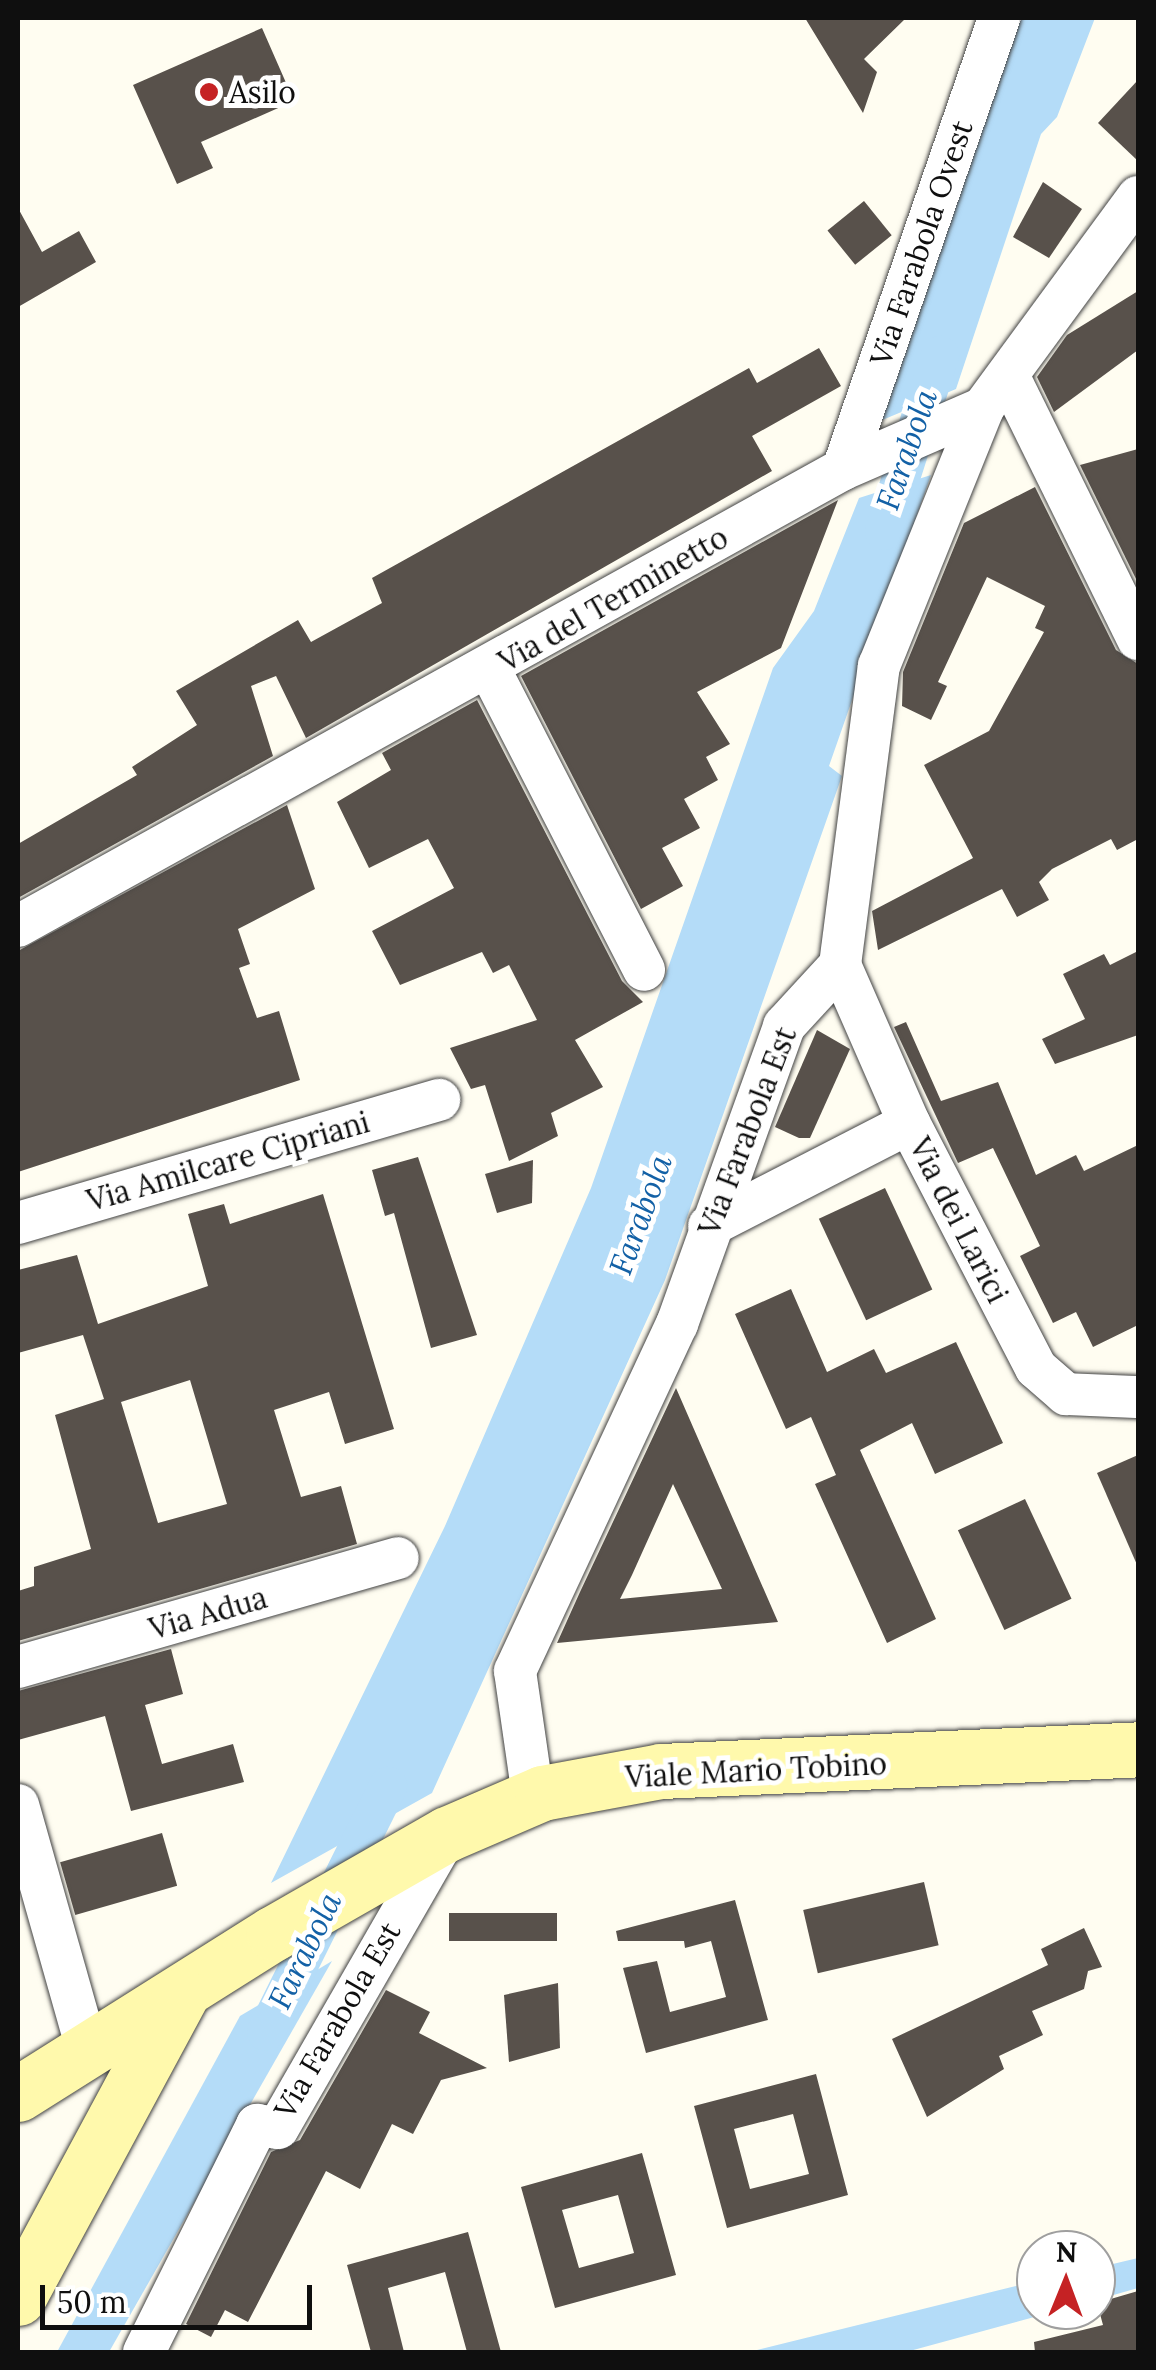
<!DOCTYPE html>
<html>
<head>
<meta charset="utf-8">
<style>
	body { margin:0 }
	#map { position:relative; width:1156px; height:2370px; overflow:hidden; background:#fffdf1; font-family:Lora,serif }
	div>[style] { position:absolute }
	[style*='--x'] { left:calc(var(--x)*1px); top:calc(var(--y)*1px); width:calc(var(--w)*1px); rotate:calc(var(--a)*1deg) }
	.water>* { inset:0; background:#b4dcf8 }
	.canal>* { height:38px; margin:-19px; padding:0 19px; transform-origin:19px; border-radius:19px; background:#b4dcf8 }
	.building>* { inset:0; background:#58514b; transform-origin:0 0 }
	.roads { filter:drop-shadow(0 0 2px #424242) drop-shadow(0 0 2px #424242) }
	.minor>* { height:42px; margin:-21px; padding:0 21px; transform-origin:21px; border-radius:21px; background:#fff }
	.secondary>* { height:55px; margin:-27.5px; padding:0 27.5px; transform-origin:27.5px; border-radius:27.5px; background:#fff9ac }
	.dots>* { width:28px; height:28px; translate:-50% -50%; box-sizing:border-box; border:5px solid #fff; border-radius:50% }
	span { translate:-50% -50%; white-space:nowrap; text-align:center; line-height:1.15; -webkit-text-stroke:10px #fff; paint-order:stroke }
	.poi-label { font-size:30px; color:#0f0f0f }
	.left { translate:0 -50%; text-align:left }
	.street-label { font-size:30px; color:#0f0f0f }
	.water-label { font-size:32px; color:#1361a6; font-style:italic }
	.frame { position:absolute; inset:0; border:20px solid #0f0f0f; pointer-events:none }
	.north { position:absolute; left:1016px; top:2230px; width:100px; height:100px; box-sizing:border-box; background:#fff; border:2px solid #9f9f9f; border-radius:50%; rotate:1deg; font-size:28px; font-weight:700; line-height:40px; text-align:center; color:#0f0f0f }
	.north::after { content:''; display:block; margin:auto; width:35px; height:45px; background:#c52224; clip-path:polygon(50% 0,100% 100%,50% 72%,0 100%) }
	.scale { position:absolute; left:40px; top:2285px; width:272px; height:45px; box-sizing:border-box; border:5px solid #0f0f0f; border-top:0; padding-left:12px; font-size:30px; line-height:35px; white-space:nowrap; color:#0f0f0f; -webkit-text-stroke:8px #fff; paint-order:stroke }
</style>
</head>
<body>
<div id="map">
	<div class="water">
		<i style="clip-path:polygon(1021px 18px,1095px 18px,1057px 117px,1041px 134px,956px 389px,880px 421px)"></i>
		<i style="clip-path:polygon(931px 475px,829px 766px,842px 776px,665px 1280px,432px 1793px,271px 1883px,445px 1526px,591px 1188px,773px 668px,814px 611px,859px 498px)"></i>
		<i style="clip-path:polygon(332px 1961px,109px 2352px,57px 2352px,240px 2016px)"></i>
		<i style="clip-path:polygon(1138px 2258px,1138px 2288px,1096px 2300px,1096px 2268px)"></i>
		<i style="clip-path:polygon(1036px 2281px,1036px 2310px,1060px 2310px,906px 2352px,749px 2352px)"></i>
	</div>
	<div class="canal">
		<i style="--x:884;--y:531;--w:185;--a:-72.3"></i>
		<i style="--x:266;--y:2032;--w:275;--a:-63.6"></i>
	</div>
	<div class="building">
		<i style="clip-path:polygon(805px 18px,906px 18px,864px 59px,877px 72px,863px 113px)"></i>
		<i style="clip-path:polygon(262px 28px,294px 101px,201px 142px,213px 168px,177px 184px,133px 85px)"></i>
		<i style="clip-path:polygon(1138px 80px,1138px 161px,1098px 123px)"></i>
		<i style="clip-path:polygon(1043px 182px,1082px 209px,1049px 258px,1013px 237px)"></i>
		<i style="left:864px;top:201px;width:44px;height:47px;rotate:51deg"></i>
		<i style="clip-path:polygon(18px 208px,42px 252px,79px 231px,96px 262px,18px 307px)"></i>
		<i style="clip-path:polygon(1138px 291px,1138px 350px,1054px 412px,1037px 377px,1067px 335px)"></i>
		<i style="clip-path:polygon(819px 348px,841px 386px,752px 436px,772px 471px,306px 738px,276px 676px,251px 686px,273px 756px,18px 898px,18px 844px,137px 775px,132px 767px,197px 725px,176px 691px,298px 620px,311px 642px,382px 603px,372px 578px,749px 368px,757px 383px)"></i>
		<i style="clip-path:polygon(1138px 449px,1138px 583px,1080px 465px)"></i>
		<i style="clip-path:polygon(1035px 487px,1116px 650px,1138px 664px,1138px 839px,1117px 850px,1111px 839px,1052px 869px,1039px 882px,1049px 900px,1017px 917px,1002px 889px,878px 950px,872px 911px,973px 858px,924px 765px,989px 731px,1044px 632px,1035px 628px,1045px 606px,987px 577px,938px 682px,947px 686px,931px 720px,902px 706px,903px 672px,964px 523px)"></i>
		<i style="clip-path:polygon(838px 500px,781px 648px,697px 692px,730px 744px,706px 757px,718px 780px,684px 799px,700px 828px,662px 848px,683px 886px,641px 909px,521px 676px)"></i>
		<i style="clip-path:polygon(477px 700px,622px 981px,643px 1002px,575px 1040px,603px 1087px,551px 1113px,558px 1136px,509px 1161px,485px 1085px,471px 1089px,450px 1048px,537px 1020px,509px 965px,493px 973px,482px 952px,400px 985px,372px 931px,454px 888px,428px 839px,369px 868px,337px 802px,391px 770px,382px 753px)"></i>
		<i style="clip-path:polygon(287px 805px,315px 889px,238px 929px,250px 964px,239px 968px,257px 1018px,279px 1011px,300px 1080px,18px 1172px,18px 951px)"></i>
		<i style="clip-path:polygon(1138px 951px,1138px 1035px,1055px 1064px,1042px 1039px,1085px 1019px,1063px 974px,1104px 954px,1110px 965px)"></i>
		<i style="clip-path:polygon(906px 1022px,941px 1101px,998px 1082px,1036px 1175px,1076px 1155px,1084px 1171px,1138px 1145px,1138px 1325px,1093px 1347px,1076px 1312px,1053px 1323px,1020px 1256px,1040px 1246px,993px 1148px,958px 1163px,894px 1027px)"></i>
		<i style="clip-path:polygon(817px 1030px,850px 1049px,810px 1138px,799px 1138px,775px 1127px)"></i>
		<i style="clip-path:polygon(418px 1157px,477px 1335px,431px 1348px,394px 1213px,385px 1216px,372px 1170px)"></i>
		<i style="clip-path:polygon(533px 1160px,532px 1203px,497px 1213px,485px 1174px)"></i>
		<i style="left:885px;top:1188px;width:112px;height:73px;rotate:65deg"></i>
		<i style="clip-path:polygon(evenodd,323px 1194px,394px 1429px,345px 1444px,329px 1392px,274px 1410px,301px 1497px,341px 1486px,357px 1544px,18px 1641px,18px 1591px,34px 1586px,34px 1567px,91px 1549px,55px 1415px,104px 1399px,83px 1335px,18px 1353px,18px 1270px,77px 1255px,98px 1324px,208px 1286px,188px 1214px,224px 1204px,230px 1224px,323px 1194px,190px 1380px,227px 1504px,158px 1523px,121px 1402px,190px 1380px)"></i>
		<i style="clip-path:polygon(791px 1289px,827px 1372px,874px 1349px,886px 1373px,956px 1342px,1003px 1443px,935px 1474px,912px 1423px,860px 1450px,936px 1619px,887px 1643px,815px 1484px,836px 1475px,811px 1417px,786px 1429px,735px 1314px)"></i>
		<i style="clip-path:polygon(evenodd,676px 1388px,778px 1622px,557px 1643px,580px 1592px,676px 1388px,673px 1484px,722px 1589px,620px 1599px,632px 1575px,673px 1484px)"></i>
		<i style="clip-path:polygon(1138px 1455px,1138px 1567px,1097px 1473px)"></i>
		<i style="left:1025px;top:1499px;width:110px;height:74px;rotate:65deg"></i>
		<i style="clip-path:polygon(171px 1649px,183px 1694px,145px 1705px,162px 1764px,233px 1744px,244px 1782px,131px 1811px,105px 1716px,18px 1740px,18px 1691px)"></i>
		<i style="left:162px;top:1833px;width:55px;height:106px;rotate:74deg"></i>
		<i style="left:924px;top:1882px;width:65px;height:124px;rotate:77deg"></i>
		<i style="clip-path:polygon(735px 1900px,768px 2020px,646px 2053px,623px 1968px,657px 1961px,670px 2012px,726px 1997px,711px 1941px,685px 1948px,684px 1941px,618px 1941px,616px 1931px)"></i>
		<i style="left:557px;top:1913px;width:28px;height:108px;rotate:90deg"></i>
		<i style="clip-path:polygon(1084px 1928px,1102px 1967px,1088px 1971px,1084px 1989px,1032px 2011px,1043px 2035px,999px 2056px,1004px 2069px,927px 2117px,892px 2039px,1048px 1965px,1041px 1949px)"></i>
		<i style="clip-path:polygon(558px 1983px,560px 2048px,509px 2062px,504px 1995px)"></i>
		<i style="clip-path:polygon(386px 1990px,430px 2012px,419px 2033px,487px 2068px,441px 2080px,413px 2134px,392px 2124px,360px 2189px,326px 2171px,248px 2322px,225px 2310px,211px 2337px,186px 2324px,271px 2152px,300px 2140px)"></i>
		<i style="clip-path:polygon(evenodd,816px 2074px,848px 2195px,727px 2228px,694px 2106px,816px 2074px,793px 2114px,809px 2174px,750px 2189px,734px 2129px,793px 2114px)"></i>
		<i style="clip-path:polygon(evenodd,642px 2153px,676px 2275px,555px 2308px,521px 2187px,642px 2153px,618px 2195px,634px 2253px,579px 2268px,562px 2210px,618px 2195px)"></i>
		<i style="clip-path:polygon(468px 2232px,501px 2352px,467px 2352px,445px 2272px,388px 2288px,404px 2352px,371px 2352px,347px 2265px)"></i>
		<i style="clip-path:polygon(1138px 2291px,1138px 2352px,1035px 2352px,1034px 2342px,1103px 2325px,1097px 2303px)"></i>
	</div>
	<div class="roads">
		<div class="minor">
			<i style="--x:1010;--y:379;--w:290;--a:63.8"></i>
			<i style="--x:843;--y:469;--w:477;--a:-70.9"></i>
			<i style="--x:490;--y:670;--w:337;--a:62.8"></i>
			<i style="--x:18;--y:926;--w:943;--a:-28.98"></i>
			<i style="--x:843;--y:469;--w:153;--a:-23.5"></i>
			<i style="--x:983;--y:408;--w:262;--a:-53.7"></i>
			<i style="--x:840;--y:965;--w:172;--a:66.4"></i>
			<i style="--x:909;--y:1123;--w:276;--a:62.6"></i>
			<i style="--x:1036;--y:1368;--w:40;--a:41"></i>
			<i style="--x:1066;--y:1394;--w:72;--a:2.4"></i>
			<i style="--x:18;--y:1223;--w:439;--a:-16.3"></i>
			<i style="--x:709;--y:1226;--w:225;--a:-27.2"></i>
			<i style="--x:18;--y:1667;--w:395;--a:-16"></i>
			<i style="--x:533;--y:1796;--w:126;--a:-98.2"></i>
			<i style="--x:515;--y:1671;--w:383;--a:-65"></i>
			<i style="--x:677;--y:1324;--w:317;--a:-70.2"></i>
			<i style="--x:784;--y:1026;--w:83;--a:-47.4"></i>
			<i style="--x:840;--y:965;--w:302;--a:-82.6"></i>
			<i style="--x:879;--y:666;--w:278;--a:-68"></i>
			<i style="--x:18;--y:1805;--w:258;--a:74.2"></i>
			<i style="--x:144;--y:2352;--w:254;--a:-63.5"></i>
			<i style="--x:257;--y:2125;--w:21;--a:8"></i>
			<i style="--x:278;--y:2128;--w:339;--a:-60.1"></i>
		</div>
		<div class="secondary">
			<i style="--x:18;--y:2094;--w:302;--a:-32.2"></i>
			<i style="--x:274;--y:1933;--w:199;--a:-29.8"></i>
			<i style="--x:447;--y:1834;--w:103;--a:-23.3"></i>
			<i style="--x:542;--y:1793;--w:121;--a:-10.5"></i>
			<i style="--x:661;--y:1771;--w:478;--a:-2.6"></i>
			<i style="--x:18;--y:2298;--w:344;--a:-61.7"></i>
		</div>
	</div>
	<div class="dots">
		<i style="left:209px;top:92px;background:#c52224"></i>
	</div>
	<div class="poi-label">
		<span class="left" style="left:229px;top:92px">Asilo</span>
	</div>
	<div class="street-label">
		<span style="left:921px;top:243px;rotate:-71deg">Via Farabola Ovest</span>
		<span style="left:613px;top:599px;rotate:-30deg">Via del Terminetto</span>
		<span style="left:747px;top:1131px;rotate:-69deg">Via Farabola Est</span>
		<span style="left:228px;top:1161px;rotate:-16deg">Via Amilcare Cipriani</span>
		<span style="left:959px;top:1220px;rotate:63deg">Via dei Larici</span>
		<span style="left:208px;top:1613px;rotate:-16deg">Via Adua</span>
		<span style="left:756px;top:1770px;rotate:-3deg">Viale Mario Tobino</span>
		<span style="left:337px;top:2020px;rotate:-60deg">Via Farabola Est</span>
	</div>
	<div class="water-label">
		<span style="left:907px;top:450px;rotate:-71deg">Farabola</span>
		<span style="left:641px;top:1215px;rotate:-70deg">Farabola</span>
		<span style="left:305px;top:1951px;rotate:-64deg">Farabola</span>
	</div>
	<div class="frame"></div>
	<div class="north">N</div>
	<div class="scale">50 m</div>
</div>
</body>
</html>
